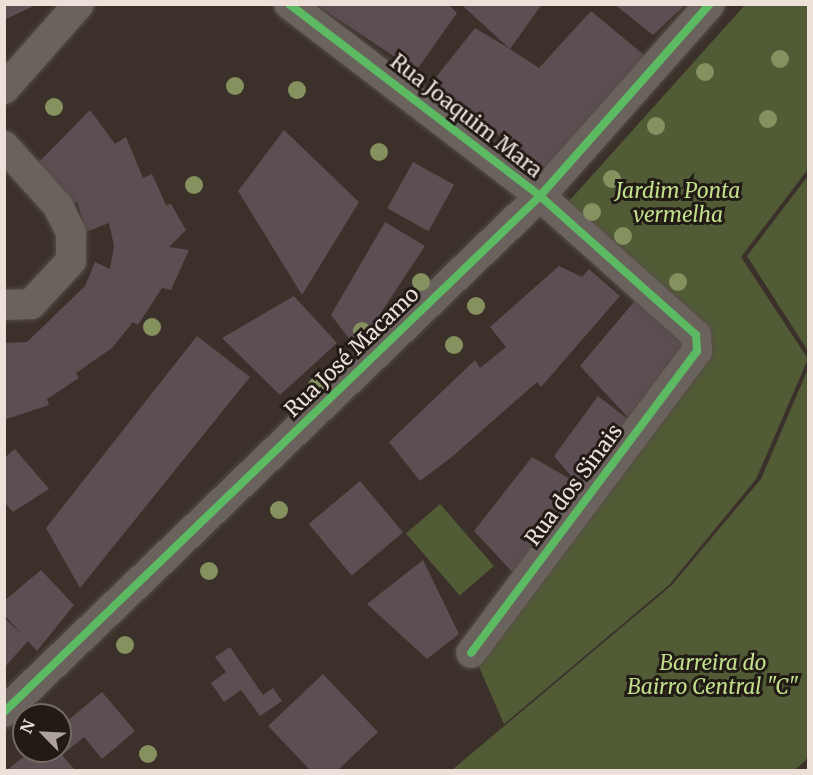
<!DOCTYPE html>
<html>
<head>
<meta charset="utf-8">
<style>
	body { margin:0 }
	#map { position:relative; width:813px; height:775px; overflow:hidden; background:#3b312a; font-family:Merriweather,serif }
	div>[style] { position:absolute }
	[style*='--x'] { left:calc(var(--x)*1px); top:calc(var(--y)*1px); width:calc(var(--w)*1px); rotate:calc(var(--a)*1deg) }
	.green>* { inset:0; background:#515c36; transform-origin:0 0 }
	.building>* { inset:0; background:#5c4e53; transform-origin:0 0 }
	.roads { filter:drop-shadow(0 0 2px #564d47) drop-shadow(0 0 2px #564d47) }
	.street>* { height:30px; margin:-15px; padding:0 15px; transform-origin:15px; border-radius:15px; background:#6a635d }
	.cycleway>* { height:8px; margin:-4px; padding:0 4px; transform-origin:4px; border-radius:4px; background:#5cba63 }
	.trees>* { width:18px; height:18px; margin:-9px; border-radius:50%; background:#85915f }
	span { translate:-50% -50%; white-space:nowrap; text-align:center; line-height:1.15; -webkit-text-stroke:6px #221a15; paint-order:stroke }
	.street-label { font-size:21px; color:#ece0d9 }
	.park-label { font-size:21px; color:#c1df8b; font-style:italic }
	.frame { position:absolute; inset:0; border:6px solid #ece0d9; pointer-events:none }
	.north { position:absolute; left:12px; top:703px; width:60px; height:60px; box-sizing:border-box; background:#221a15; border:2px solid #736963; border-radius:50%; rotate:294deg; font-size:16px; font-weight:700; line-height:24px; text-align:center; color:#ece0d9 }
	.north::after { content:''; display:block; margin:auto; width:21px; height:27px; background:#aea39c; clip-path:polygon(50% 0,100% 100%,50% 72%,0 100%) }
</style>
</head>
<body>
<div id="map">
	<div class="green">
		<i style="clip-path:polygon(745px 5px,808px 5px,808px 169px,741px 257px,808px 359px,756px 479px,669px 585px,504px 724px,476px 660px,712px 346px,562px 209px)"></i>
		<i style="clip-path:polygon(808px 176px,808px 351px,747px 256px)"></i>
		<i style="clip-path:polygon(808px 369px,808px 756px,805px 761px,795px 770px,452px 770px,672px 585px,761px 479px)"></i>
		<i style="left:440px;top:504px;width:82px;height:45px;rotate:49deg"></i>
	</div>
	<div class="building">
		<i style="clip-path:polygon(4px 4px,38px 4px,4px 20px)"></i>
		<i style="clip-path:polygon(315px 4px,448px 4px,457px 13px,416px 71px)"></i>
		<i style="clip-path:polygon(466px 4px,542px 4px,510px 49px,539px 68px,591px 11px,644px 55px,545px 168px,429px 86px,475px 28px,510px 49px,464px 7px)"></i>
		<i style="clip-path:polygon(614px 4px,686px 4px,653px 35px)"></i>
		<i style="clip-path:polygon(90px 110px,115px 144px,126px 137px,143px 178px,152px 174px,166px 205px,171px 204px,186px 230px,169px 247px,189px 250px,171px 290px,162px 288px,138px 325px,133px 322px,112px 348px,76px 373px,79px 378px,47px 399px,49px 405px,4px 420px,4px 343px,27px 342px,85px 286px,95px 262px,110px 269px,114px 246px,109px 223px,86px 232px,77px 201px,70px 205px,38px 163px)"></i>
		<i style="clip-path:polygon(284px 130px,359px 202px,302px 295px,238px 191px)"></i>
		<i style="left:413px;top:162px;width:47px;height:53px;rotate:29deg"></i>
		<i style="clip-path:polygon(385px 222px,425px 246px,357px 349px,331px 315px)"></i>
		<i style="clip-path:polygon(559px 266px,582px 277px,589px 269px,620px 296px,541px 387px,537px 382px,453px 456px,420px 481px,389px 442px,475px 360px,480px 368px,506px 347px,490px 327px)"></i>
		<i style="clip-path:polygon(643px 291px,695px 339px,633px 423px,580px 366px)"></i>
		<i style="clip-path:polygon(294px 296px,337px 343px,280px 395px,222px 338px)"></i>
		<i style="clip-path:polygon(197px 336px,250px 377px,80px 588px,46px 528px)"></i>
		<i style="clip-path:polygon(598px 396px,633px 423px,577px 483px,516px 576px,474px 531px,532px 457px,577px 483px,554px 456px)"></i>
		<i style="clip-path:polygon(15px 449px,49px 489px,13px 512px,4px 502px,4px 458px)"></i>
		<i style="left:360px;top:481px;width:67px;height:67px;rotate:50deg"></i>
		<i style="clip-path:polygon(423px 560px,459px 634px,427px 659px,367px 604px)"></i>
		<i style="clip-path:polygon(41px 570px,74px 605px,37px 651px,28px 641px,4px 668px,4px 618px,21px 633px,4px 615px,4px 601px)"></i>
		<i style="clip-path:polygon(230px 647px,263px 695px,273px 688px,282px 701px,260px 716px,241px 690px,224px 702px,211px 683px,226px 672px,215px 657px)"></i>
		<i style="clip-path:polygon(323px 674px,378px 732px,338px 770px,310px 770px,268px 726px)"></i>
		<i style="clip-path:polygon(102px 692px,135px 731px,102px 759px,84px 737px,62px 755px,75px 770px,7px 770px,31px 751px,60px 751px,60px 727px)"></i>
	</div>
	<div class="roads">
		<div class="street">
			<i style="--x:289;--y:4;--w:316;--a:37.4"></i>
			<i style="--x:540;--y:196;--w:209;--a:41.7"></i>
			<i style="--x:696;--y:335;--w:16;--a:86"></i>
			<i style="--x:697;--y:351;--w:377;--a:126.8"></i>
			<i style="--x:4;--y:89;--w:113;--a:-48.6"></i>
			<i style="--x:4;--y:146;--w:81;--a:48"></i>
			<i style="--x:58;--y:206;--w:30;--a:64"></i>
			<i style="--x:71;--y:233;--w:28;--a:90"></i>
			<i style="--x:71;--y:261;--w:59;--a:132.9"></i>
			<i style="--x:31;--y:304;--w:27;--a:178"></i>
			<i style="--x:4;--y:712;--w:744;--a:-43.91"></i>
			<i style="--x:540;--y:196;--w:256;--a:-48.5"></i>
		</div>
	</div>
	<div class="cycleway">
		<i style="--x:289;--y:4;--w:316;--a:37.4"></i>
		<i style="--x:540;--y:196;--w:209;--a:41.7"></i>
		<i style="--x:696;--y:335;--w:16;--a:86"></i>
		<i style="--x:697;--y:351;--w:377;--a:126.8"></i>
		<i style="--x:4;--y:712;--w:744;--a:-43.91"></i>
		<i style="--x:540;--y:196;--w:256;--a:-48.5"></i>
	</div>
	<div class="trees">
		<i style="left:780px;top:59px"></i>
		<i style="left:705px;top:72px"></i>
		<i style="left:235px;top:86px"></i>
		<i style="left:297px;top:90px"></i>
		<i style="left:54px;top:107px"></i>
		<i style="left:768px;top:119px"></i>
		<i style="left:656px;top:126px"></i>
		<i style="left:379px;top:152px"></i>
		<i style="left:612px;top:179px"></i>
		<i style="left:194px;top:185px"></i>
		<i style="left:592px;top:212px"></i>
		<i style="left:623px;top:236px"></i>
		<i style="left:421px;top:282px"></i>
		<i style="left:678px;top:282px"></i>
		<i style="left:476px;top:306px"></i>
		<i style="left:152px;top:327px"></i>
		<i style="left:362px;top:331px"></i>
		<i style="left:454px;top:345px"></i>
		<i style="left:317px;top:386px"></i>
		<i style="left:279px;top:510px"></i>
		<i style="left:209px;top:571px"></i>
		<i style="left:125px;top:645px"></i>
		<i style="left:148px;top:754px"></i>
	</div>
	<div class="street-label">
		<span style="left:466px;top:116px;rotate:38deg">Rua Joaquim Mara</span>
		<span style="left:352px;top:352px;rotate:-44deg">Rua José Macamo</span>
		<span style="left:574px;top:485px;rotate:-53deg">Rua dos Sinais</span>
	</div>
	<div class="park-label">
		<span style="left:678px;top:203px">Jardim Ponta<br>vermelha</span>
		<span style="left:713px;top:675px">Barreira do<br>Bairro Central "C"</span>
	</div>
	<div class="frame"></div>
	<div class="north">N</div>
</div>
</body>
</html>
